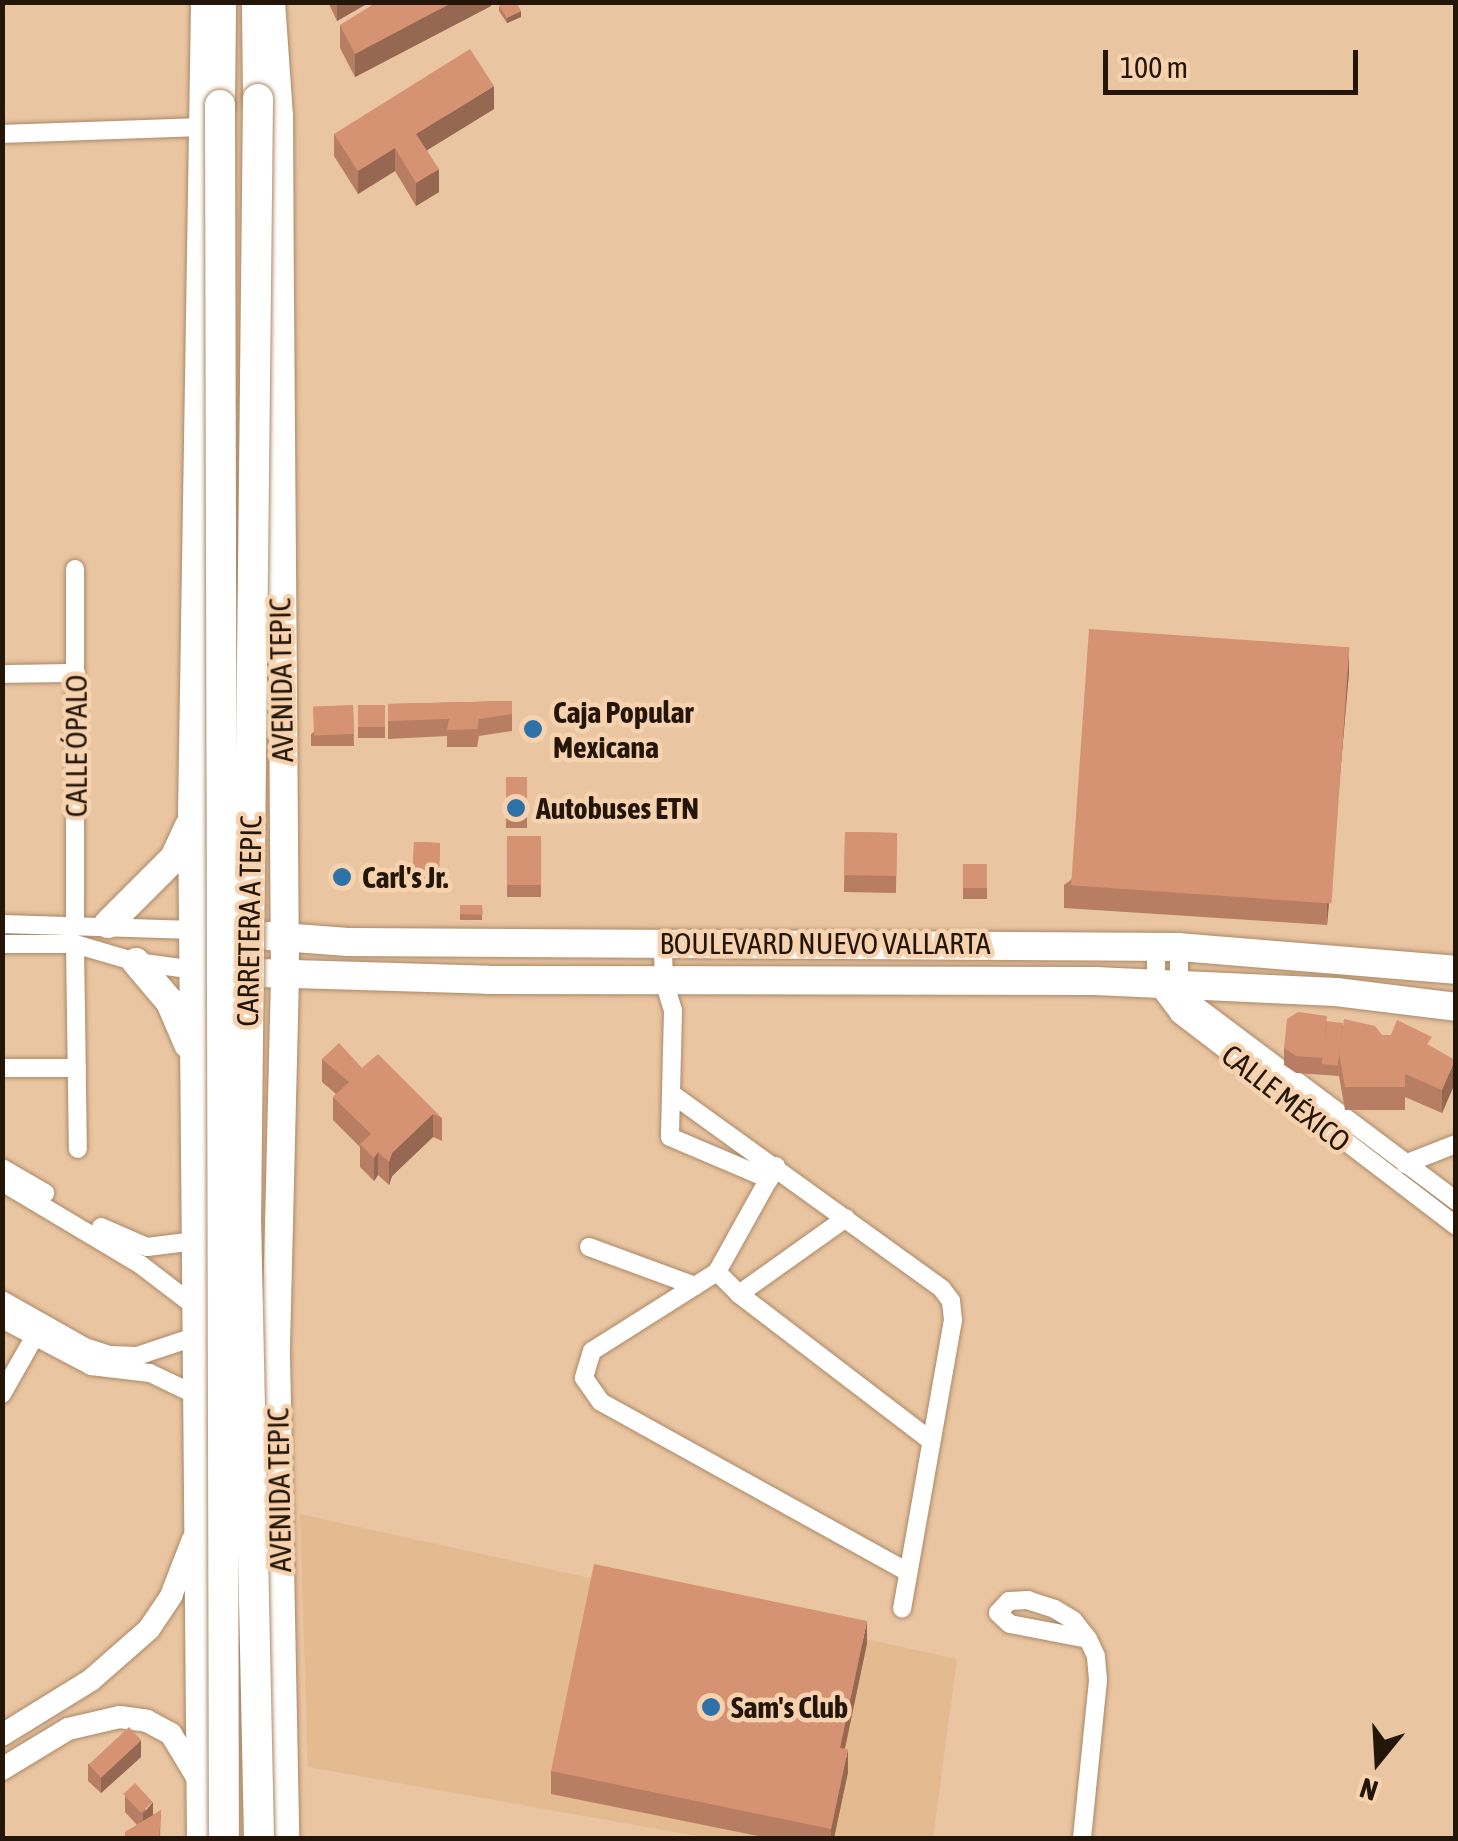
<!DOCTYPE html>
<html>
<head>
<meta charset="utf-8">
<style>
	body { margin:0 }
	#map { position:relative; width:1458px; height:1841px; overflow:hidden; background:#eac5a2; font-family:"Asap Condensed",sans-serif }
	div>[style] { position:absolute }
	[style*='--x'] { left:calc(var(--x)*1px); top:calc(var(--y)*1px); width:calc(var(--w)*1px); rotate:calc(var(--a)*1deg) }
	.built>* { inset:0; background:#e4ba91 }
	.roads { filter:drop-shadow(0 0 2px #ab8967) drop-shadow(0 0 2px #ab8967) }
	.minor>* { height:18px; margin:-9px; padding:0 9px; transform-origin:9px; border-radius:9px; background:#fff }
	.tertiary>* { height:22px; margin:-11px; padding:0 11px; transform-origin:11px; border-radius:11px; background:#fff }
	.secondary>* { height:28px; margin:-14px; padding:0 14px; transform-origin:14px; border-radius:14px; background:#fff }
	.trunk>* { height:30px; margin:-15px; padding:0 15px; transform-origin:15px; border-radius:15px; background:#fff }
	.bridges { filter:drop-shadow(0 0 2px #ab8967) drop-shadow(0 0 2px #ab8967) }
	.trunk-bridge>* { height:30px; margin:-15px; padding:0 15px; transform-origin:15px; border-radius:15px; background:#fff }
	.wall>* { inset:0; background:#b87e64; transform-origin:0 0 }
	.shaded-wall>* { inset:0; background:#966751 }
	.building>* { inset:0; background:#d69374; transform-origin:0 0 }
	.dots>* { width:28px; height:28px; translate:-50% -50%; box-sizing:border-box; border:5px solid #f7d2ae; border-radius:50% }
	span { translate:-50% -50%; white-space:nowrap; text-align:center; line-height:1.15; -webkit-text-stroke:9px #f7d2ae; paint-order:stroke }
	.street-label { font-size:30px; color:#231609 }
	.poi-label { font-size:30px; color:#231609; font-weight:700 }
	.left { translate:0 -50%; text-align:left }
	.frame { position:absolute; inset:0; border:5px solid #231609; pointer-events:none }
	.north { position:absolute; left:1328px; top:1711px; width:100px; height:100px; -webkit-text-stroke:8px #f7d2ae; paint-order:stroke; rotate:198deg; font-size:28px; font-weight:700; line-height:40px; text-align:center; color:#231609 }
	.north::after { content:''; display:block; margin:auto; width:35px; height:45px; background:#231609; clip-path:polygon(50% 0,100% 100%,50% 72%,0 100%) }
	.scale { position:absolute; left:1103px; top:50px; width:255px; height:45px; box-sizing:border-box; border:5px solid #231609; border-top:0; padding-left:12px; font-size:30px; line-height:35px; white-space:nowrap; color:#231609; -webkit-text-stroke:8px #f7d2ae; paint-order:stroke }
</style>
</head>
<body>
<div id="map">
	<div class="built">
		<i style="clip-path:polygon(300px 1514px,957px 1659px,933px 1838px,708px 1838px,308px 1767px)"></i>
	</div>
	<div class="roads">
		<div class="minor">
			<i style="--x:2;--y:134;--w:199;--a:-2"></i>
			<i style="--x:75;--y:569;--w:354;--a:90"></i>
			<i style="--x:2;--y:674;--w:74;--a:-0.8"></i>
			<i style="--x:2;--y:924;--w:192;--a:1.8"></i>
			<i style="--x:663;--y:942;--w:39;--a:89"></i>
			<i style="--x:664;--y:981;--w:31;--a:73"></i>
			<i style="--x:673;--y:1011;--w:126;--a:91.4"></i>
			<i style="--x:670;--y:1137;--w:108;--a:23"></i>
			<i style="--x:2;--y:944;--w:73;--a:0"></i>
			<i style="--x:75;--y:944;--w:64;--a:16.4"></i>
			<i style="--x:136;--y:962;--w:60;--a:7.7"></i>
			<i style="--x:75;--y:944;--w:205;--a:89.2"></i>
			<i style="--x:1156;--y:947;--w:36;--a:90"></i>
			<i style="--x:1156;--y:983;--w:39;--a:53"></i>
			<i style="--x:1179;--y:1014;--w:349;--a:37.4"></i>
			<i style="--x:1179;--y:947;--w:37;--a:90"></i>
			<i style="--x:1179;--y:984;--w:25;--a:53"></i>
			<i style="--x:1194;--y:1004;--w:328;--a:36.9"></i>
			<i style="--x:2;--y:1068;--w:75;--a:0"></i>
			<i style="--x:672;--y:1094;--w:333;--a:35.8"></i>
			<i style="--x:942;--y:1289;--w:15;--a:53"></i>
			<i style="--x:951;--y:1301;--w:19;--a:84"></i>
			<i style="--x:953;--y:1320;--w:293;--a:100"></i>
			<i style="--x:1405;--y:1164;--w:55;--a:-21.4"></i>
			<i style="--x:776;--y:1166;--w:121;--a:119.1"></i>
			<i style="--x:717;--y:1272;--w:148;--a:147.7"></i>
			<i style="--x:592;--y:1351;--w:28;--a:107"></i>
			<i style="--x:584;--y:1378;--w:29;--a:55"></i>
			<i style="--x:601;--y:1402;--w:351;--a:29"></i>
			<i style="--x:2;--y:1168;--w:50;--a:30.2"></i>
			<i style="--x:2;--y:1182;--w:162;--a:30.8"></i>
			<i style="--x:141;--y:1265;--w:71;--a:37.5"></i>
			<i style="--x:101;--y:1227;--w:50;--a:23.5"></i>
			<i style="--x:147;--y:1247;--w:49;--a:-7"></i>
			<i style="--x:589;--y:1247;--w:113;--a:20.2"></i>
			<i style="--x:717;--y:1272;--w:31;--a:45"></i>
			<i style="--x:739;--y:1294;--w:242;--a:37.4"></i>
			<i style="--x:739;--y:1294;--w:131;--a:-35.4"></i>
			<i style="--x:2;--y:1300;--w:95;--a:29.5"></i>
			<i style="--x:85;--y:1347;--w:26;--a:18"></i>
			<i style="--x:110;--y:1355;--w:27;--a:2"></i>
			<i style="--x:137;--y:1356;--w:63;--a:-18.4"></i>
			<i style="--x:2;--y:1319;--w:101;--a:27.8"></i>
			<i style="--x:91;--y:1366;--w:59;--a:6.8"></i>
			<i style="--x:150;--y:1373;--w:53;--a:25.6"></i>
			<i style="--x:2;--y:1394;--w:75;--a:-60.4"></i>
			<i style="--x:1082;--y:1838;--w:159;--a:-84.2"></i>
			<i style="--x:1098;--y:1680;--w:24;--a:-95"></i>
			<i style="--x:1096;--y:1656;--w:19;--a:-115"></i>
			<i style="--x:1088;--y:1639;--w:24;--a:-128"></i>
			<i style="--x:1073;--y:1620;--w:21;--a:-149"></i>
			<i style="--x:1055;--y:1609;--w:28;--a:-162"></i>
			<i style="--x:1028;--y:1600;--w:19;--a:177"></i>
			<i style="--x:1009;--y:1601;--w:16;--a:133"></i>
			<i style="--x:998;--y:1613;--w:16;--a:43"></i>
			<i style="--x:1010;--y:1624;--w:79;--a:10.9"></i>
		</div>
		<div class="tertiary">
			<i style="--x:2;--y:1735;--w:105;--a:-31.7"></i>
			<i style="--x:91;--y:1680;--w:77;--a:-41.3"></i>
			<i style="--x:149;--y:1629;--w:40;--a:-56"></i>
			<i style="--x:171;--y:1596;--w:61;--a:-68.9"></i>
			<i style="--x:2;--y:1769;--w:77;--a:-31.2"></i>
			<i style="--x:68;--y:1729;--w:53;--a:-13"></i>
			<i style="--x:120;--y:1717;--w:27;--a:8"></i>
			<i style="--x:147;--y:1721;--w:27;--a:28"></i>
			<i style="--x:171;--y:1734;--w:56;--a:58.9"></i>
		</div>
		<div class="secondary">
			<i style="--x:271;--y:2;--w:115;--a:86"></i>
			<i style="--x:279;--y:117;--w:177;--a:89.7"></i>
			<i style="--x:280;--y:294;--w:683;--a:89.58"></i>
			<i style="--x:285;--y:977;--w:379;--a:91.4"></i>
			<i style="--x:276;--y:1356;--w:482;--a:88.9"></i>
			<i style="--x:108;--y:924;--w:93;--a:-45"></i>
			<i style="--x:174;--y:858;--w:35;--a:-65"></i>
			<i style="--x:268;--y:936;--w:80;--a:4.3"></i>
			<i style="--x:348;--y:942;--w:831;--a:0.34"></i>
			<i style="--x:1179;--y:947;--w:278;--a:4.7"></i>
			<i style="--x:136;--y:962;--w:52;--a:49.6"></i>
			<i style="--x:170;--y:1002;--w:46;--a:66.8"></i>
			<i style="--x:226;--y:972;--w:262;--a:1.7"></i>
			<i style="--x:488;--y:980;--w:607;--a:0.09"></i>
			<i style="--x:1095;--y:981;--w:241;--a:2.6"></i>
			<i style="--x:1336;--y:992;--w:121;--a:7.1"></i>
			<i style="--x:201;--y:1838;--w:1023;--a:-90.5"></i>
			<i style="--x:192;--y:815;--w:813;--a:-89.08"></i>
		</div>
		<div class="trunk">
			<i style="--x:257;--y:2;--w:97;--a:89.4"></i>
			<i style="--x:220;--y:105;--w:103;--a:-89.4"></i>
		</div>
	</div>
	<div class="bridges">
		<div class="trunk-bridge">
			<i style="--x:258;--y:99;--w:1119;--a:90.61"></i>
			<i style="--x:246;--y:1218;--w:620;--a:88.8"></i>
			<i style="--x:220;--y:105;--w:1733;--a:89.87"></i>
		</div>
	</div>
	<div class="wall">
		<i style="clip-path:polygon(328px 2px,370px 2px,337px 21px)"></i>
		<i style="clip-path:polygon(491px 2px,491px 6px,355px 77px,340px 48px,340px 25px)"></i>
		<i style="clip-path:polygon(499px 6px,521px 17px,507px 23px,499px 11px)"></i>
		<i style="clip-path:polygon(494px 109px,427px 150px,439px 192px,416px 206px,395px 171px,358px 194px,334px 156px,334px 134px)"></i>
		<i style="clip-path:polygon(1349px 672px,1327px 925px,1064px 908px,1064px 885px)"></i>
		<i style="clip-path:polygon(512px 701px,512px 731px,479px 736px,477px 747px,447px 747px,447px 736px,388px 739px,388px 704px)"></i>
		<i style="clip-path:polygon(353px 705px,354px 746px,311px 746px,311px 734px)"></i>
		<i style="left:358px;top:705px;width:27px;height:33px"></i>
		<i style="left:506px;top:777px;width:21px;height:51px"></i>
		<i style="left:897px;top:833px;width:60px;height:52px;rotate:91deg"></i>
		<i style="left:507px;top:836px;width:34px;height:61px"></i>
		<i style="left:414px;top:842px;width:26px;height:44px;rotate:2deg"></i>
		<i style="left:963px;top:864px;width:24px;height:35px"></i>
		<i style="left:460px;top:905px;width:22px;height:15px"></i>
		<i style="clip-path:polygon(1327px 1022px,1432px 1047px,1455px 1083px,1442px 1113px,1405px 1097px,1405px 1110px,1345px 1110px,1339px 1076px,1296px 1073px,1284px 1065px,1284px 1048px)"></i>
		<i style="clip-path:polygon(322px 1059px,362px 1068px,442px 1118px,442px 1141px,433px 1137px,392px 1176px,389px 1185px,378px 1175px,374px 1181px,360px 1167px,360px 1147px,333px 1120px,333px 1097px,336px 1094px,322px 1082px)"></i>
		<i style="clip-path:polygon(867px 1643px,845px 1749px,848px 1772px,834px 1838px,768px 1838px,551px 1794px,551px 1771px)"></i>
		<i style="clip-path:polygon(141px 1757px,101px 1793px,88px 1781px,88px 1764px)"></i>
		<i style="clip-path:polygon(125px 1795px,153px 1815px,161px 1810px,160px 1838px,125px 1838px,137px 1825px,125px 1812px)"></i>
	</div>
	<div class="shaded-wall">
		<i style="clip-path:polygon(339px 2px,370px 2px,337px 21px,337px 4px)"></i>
		<i style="clip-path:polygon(453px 2px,491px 2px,491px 6px,355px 77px,355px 54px)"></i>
		<i style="clip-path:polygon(521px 11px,521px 17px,507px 23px,507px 18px)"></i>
		<i style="clip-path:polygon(494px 86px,494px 109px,416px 157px,416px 134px)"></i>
		<i style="clip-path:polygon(395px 148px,395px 171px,358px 194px,358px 171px)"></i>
		<i style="clip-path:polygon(439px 169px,439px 192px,416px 206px,416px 183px)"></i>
		<i style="clip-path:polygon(1349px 649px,1349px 672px,1327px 925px,1327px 902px)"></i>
		<i style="clip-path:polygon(1455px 1060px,1455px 1083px,1442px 1113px,1442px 1090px)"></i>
		<i style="clip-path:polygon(433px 1114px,433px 1137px,392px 1176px,389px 1185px,389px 1162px,392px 1153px)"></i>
		<i style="clip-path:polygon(378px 1152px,378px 1175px,374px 1181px,374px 1158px)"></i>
		<i style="clip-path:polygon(867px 1621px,867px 1643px,840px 1771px,840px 1748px)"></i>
		<i style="clip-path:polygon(141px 1740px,141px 1757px,101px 1793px,101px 1776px)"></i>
		<i style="clip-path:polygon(848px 1749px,848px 1772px,834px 1838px,831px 1838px,831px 1829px)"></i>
		<i style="clip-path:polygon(153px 1802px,153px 1819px,143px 1831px,143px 1814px)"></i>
	</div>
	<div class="building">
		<i style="clip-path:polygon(377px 2px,453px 2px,355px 54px,340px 25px)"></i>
		<i style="clip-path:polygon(504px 2px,516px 2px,521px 11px,507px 18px,499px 6px)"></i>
		<i style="clip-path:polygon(470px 49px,494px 86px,416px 134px,439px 169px,416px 183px,395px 148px,358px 171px,334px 134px)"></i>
		<i style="left:1089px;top:629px;width:261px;height:257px;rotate:4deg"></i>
		<i style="clip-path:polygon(512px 701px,512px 714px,479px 719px,477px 729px,447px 730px,449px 719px,388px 721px,388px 704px)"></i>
		<i style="left:353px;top:705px;width:29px;height:40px;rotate:88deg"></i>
		<i style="left:358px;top:705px;width:27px;height:22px"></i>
		<i style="left:506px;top:777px;width:21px;height:39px"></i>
		<i style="left:897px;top:833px;width:43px;height:52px;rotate:91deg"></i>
		<i style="left:507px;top:836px;width:34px;height:49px"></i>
		<i style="left:414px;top:842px;width:26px;height:33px;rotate:2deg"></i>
		<i style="left:963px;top:864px;width:24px;height:24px"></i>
		<i style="clip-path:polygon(460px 905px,482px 905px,483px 915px,460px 914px)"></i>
		<i style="clip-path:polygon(1298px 1012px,1327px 1016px,1323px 1058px,1296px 1056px,1284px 1048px,1287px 1019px)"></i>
		<i style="clip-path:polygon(1344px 1019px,1375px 1026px,1382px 1035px,1391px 1035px,1397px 1020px,1432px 1037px,1427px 1044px,1455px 1060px,1442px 1090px,1405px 1074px,1405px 1087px,1345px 1087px,1339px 1053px)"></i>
		<i style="left:1327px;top:1021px;width:16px;height:43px;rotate:7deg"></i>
		<i style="clip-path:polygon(339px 1043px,362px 1068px,378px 1054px,442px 1118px,433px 1114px,392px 1153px,389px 1162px,378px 1152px,374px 1158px,360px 1144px,371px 1134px,333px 1097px,349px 1082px,322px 1059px)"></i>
		<i style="clip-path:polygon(594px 1564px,867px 1621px,840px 1748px,848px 1749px,831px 1829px,551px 1771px)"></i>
		<i style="left:129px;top:1727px;width:18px;height:55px;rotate:47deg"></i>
		<i style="left:135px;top:1783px;width:26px;height:16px;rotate:47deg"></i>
		<i style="clip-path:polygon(161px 1810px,159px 1838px,125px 1838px,125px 1832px)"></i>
	</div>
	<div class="dots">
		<i style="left:533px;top:729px;background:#2f72a8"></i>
		<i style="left:516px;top:808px;background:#2f72a8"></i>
		<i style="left:342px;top:877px;background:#2f72a8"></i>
		<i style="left:711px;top:1707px;background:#2f72a8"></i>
	</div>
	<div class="street-label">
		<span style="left:281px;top:680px;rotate:-91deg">AVENIDA TEPIC</span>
		<span style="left:76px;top:746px;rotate:-90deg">CALLE ÓPALO</span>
		<span style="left:249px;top:921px;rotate:-89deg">CARRETERA A TEPIC</span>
		<span style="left:825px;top:943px">BOULEVARD NUEVO VALLARTA</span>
		<span style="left:1286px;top:1098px;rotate:38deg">CALLE MÉXICO</span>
		<span style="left:279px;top:1490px;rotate:-91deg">AVENIDA TEPIC</span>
	</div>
	<div class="poi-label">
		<span class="left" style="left:553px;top:729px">Caja Popular<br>Mexicana</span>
		<span class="left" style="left:536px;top:808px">Autobuses ETN</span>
		<span class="left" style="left:362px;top:877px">Carl's Jr.</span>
		<span class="left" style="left:731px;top:1707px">Sam's Club</span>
	</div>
	<div class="frame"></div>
	<div class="north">N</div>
	<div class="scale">100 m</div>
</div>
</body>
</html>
